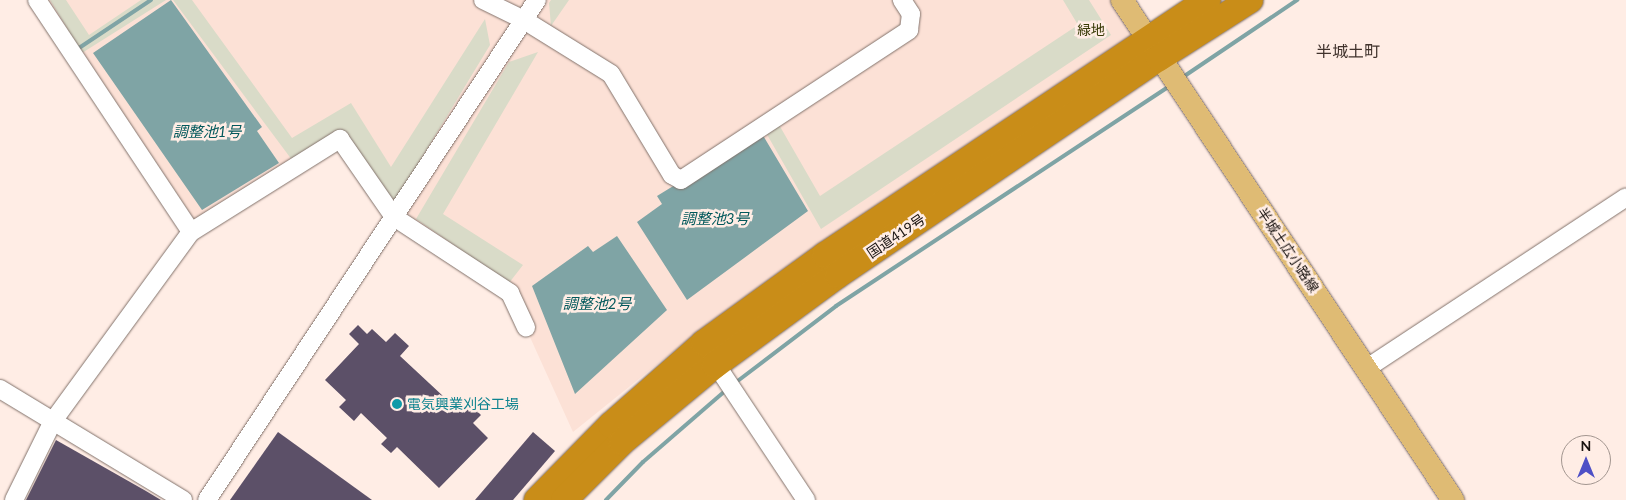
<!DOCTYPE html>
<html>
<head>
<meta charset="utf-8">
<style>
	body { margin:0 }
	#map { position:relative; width:1626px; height:500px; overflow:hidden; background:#ffede5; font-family:Lato,"Noto Sans JP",sans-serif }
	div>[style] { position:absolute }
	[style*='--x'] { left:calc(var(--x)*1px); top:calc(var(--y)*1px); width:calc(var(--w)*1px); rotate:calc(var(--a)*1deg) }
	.built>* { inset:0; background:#fce1d6 }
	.green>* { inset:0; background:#d9dbc8 }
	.water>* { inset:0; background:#7fa4a5 }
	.stream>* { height:4px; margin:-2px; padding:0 2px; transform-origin:2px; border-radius:2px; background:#7fa4a5 }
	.building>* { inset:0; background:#5c5068 }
	.roads { filter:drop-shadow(0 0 1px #82726b) drop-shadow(0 0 1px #82726b) }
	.minor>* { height:18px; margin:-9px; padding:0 9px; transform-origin:9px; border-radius:9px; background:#fff }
	.major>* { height:22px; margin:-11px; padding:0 11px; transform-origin:11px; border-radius:11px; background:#dfbb74 }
	.highway>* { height:26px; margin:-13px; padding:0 13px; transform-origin:13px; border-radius:13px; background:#c98d18 }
	.dots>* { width:14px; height:14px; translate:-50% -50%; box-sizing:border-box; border:2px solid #ffede5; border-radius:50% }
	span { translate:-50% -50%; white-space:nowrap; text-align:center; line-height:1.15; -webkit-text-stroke:5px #ffede5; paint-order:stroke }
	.park-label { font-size:14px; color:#363904 }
	.street-label { font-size:14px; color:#191310 }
	.culture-label { font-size:14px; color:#0d838f }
	.left { translate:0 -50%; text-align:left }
	.water-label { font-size:15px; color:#02585b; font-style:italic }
	.quarter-label { font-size:16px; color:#40322c }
	.north { position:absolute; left:1561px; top:435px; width:50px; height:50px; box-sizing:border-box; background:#ffede5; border:1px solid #a39690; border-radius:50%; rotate:0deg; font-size:14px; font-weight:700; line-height:20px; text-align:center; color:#191310 }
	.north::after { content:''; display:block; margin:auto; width:18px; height:22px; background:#4f50c6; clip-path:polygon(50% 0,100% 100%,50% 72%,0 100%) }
</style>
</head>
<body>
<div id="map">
	<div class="built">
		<i style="clip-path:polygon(46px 0,1114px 0,1138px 38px,701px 329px,573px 432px,510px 293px,394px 217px,340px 139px,198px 225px)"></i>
	</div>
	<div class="green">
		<i style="clip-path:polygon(50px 0,66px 0,89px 35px,141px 0,166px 0,82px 53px)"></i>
		<i style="clip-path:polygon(173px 0,192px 0,292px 138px,351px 103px,391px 167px,485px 19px,490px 45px,392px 207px,341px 131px,292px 160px)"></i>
		<i style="clip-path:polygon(551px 0,569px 0,551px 26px,549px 3px)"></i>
		<i style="clip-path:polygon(1063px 0,1089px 0,1111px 35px,821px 229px,765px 131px,778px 123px,820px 196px,1078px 25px)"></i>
		<i style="clip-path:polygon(538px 52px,443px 214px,523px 265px,509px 283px,416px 219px,509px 62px)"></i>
	</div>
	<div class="water">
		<i style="clip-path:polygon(171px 0,262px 127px,257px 131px,279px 163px,202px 210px,93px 53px)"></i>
		<i style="clip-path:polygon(761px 132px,808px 211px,687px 300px,637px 222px,662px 204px,657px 196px)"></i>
		<i style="clip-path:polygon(617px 236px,667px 310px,575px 394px,532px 286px,588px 246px,593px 252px)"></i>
	</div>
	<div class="stream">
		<i style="--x:76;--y:50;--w:90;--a:-33.7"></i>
		<i style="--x:1183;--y:77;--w:138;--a:-34"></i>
		<i style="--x:735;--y:383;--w:127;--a:-37.3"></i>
		<i style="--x:836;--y:306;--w:401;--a:-33.4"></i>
		<i style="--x:606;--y:500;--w:53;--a:-45.8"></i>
		<i style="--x:643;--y:462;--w:110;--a:-40.9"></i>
	</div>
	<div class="building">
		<i style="clip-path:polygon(358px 325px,367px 334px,372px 329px,386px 342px,395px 333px,409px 346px,400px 356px,458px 410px,467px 401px,481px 415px,473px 423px,488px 438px,439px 488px,397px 447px,391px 453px,381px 444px,387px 438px,361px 413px,354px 421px,339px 407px,346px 400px,325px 380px,359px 344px,349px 334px)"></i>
		<i style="clip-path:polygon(278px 432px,372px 500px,230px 500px)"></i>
		<i style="clip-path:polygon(533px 432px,555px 451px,513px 500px,475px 500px)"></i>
		<i style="clip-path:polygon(56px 440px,146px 491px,161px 500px,26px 500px)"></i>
	</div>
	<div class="roads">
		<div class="minor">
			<i style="--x:37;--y:0;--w:278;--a:56.4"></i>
			<i style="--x:191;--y:232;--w:176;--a:-32"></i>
			<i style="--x:340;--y:139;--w:95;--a:55.3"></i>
			<i style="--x:394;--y:217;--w:139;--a:33.2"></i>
			<i style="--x:510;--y:293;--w:38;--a:65"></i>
			<i style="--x:483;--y:0;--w:46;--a:26"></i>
			<i style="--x:524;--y:20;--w:102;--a:31.8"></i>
			<i style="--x:611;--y:74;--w:118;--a:58.9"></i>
			<i style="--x:672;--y:175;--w:10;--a:29"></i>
			<i style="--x:681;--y:180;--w:273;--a:-33.3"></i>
			<i style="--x:909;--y:30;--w:16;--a:-83"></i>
			<i style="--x:911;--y:14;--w:17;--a:-123"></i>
			<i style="--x:711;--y:357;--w:172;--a:56.4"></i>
			<i style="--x:1367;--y:368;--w:310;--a:-33.4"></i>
			<i style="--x:0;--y:389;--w:214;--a:31.2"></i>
			<i style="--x:14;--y:500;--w:88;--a:-63.7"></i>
			<i style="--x:53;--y:421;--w:234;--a:-53.9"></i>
			<i style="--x:207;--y:500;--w:599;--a:-56.58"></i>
		</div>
		<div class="major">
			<i style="--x:1122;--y:0;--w:600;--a:56.5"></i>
		</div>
		<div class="highway">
			<i style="--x:537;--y:500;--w:105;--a:-45.4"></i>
			<i style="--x:611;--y:425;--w:124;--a:-41.4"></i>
			<i style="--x:704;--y:343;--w:150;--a:-36"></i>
			<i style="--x:825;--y:255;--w:460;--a:-33.7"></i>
			<i style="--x:564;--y:500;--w:82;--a:-45"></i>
			<i style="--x:622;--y:442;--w:121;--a:-39.6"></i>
			<i style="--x:715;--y:365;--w:152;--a:-36.2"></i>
			<i style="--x:838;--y:275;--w:387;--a:-34.1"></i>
			<i style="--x:1159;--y:58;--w:108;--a:-32.5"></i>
		</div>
	</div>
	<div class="dots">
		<i style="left:397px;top:404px;background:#0f9aa8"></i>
	</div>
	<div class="park-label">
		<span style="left:1091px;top:30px">緑地</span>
	</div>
	<div class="street-label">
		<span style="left:896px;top:236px;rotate:-34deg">国道419号</span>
		<span style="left:1288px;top:250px;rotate:56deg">半城土広小路線</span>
	</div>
	<div class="culture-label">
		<span class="left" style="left:407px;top:404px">電気興業刈谷工場</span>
	</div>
	<div class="water-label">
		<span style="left:207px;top:132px">調整池1号</span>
		<span style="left:715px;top:219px">調整池3号</span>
		<span style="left:597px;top:304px">調整池2号</span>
	</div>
	<div class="quarter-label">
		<span style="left:1348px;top:51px">半城土町</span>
	</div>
	<div class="north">N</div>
</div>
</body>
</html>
